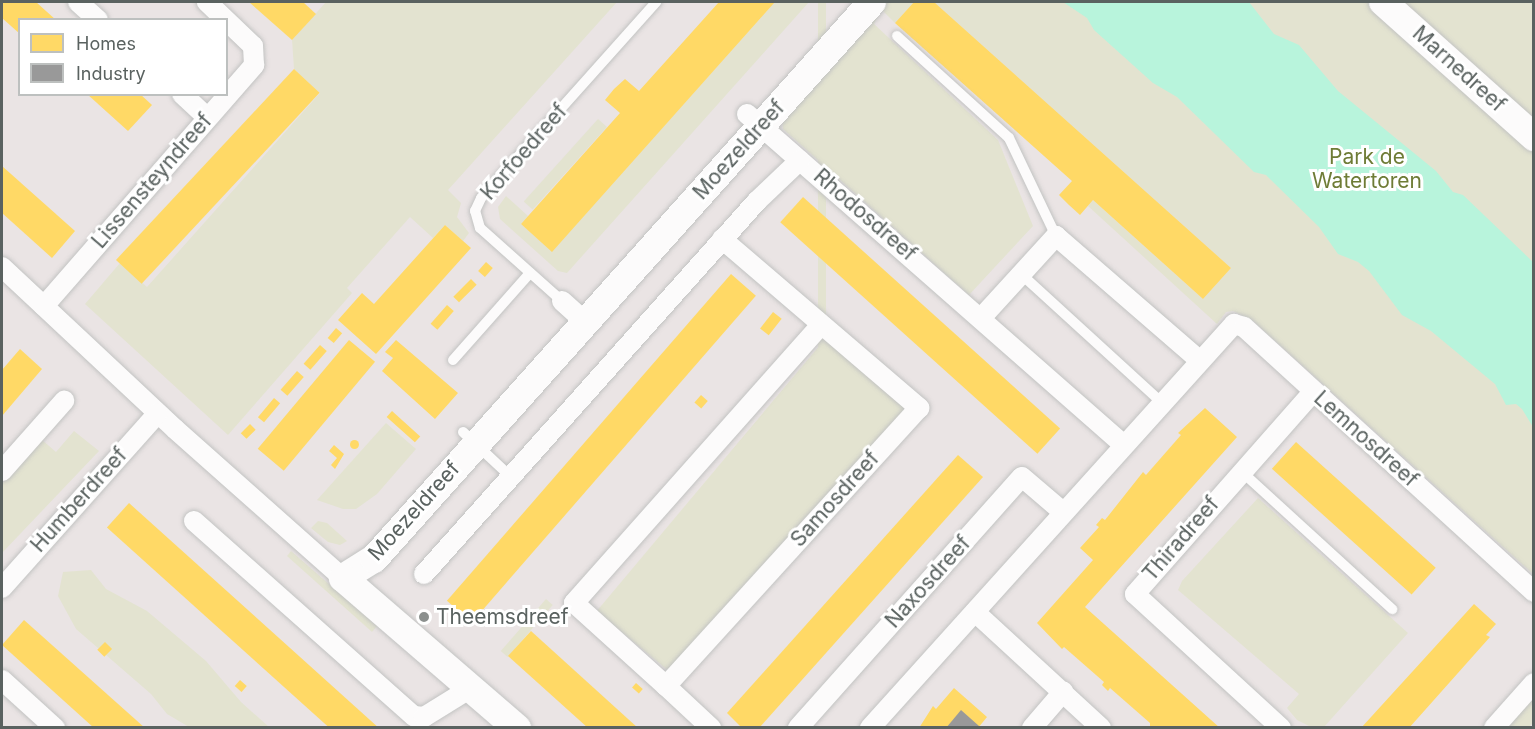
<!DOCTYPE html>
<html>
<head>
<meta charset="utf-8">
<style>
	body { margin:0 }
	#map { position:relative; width:1535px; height:729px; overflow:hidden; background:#eae4e4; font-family:Inter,sans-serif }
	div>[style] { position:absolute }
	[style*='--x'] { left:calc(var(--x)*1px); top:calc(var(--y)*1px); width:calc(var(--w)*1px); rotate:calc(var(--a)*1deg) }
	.green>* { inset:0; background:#e3e3d0; transform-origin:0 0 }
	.water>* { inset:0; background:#b8f4dc }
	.homes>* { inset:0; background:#ffd966; transform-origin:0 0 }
	.round { border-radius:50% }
	.industry>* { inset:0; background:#999 }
	.roads { filter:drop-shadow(0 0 2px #c2c3c2) drop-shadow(0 0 2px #c2c3c2) }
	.lane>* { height:10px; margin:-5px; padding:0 5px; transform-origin:5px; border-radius:5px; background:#fcfbfb }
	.street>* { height:20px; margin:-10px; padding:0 10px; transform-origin:10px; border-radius:10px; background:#fcfbfb }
	.secondary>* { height:28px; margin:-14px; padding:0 14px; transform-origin:14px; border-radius:14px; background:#fcfbfb }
	.dots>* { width:16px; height:16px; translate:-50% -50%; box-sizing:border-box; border:3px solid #fff; border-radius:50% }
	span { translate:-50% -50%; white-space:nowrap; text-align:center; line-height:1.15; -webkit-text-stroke:6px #fff; paint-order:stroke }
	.street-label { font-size:21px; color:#5a6260 }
	.park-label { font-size:21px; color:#6e7c36 }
	.poi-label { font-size:21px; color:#5a6260 }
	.left { translate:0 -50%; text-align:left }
	.frame { position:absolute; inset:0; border:3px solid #5a6260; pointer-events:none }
	.legend { position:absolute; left:18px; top:18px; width:210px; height:78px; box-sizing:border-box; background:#fff; border:2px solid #bdc0bf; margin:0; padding:8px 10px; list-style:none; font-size:18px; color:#5a6260 }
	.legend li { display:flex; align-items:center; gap:12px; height:30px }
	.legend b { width:30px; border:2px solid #bdc0bf }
</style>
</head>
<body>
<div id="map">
	<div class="green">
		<i style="clip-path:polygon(326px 2px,617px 2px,448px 190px,461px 203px,457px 217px,469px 233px,463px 241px,445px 225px,433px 238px,410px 217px,347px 288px,352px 293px,228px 435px,85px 304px,120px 263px,147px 287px,320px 93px,294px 69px,292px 40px)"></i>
		<i style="clip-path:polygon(775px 2px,809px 2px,567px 273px,558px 271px,500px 219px,498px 207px,506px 196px,528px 216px,521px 224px,552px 251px)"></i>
		<i style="left:818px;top:2px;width:8px;height:363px"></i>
		<i style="clip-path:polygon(874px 2px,914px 2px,895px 23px,881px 9px,874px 24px,998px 140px,1033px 226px,969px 295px,783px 129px,782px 115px)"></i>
		<i style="clip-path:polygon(934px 2px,1533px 2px,1533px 574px,1252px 320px,1233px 311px,1226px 312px,1217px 324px,1088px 206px,1093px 200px,1203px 299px,1231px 268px)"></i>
		<i style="left:598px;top:119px;width:12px;height:111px;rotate:42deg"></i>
		<i style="left:825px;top:339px;width:108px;height:355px;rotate:40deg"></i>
		<i style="clip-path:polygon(386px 423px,416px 449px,377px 494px,356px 509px,343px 509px,317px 500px)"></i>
		<i style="clip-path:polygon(74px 431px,99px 451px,2px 553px,2px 484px,41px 439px,56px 452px)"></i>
		<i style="clip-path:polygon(1258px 498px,1408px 633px,1324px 727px,1311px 727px,1297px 720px,1287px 708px,1299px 694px,1178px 590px,1182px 581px)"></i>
		<i style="clip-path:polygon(318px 521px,327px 523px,347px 541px,340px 545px,328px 542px,311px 528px)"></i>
		<i style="clip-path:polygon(291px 551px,377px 626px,372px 632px,287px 556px)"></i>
		<i style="clip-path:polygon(91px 570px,106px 589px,147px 611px,206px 661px,241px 702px,269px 727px,189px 727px,167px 714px,151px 694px,76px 629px,58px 596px,63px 572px)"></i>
		<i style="left:546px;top:599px;width:9px;height:69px;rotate:41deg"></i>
		<i style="clip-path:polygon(1533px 691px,1533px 723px,1529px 727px,1502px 728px)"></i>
	</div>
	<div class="water">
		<i style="clip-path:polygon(1063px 2px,1249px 2px,1274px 34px,1299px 45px,1338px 91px,1436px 171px,1453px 192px,1463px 195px,1533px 262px,1533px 427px,1522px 409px,1516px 404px,1506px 405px,1495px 384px,1431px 331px,1402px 315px,1369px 271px,1358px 262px,1338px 254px,1319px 227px,1266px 175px,1254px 172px,1177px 97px,1153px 83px,1094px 30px,1087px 18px)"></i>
	</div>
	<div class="homes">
		<i style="clip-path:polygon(2px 2px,36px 2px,56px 20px,20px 20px,20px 34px,2px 18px)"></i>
		<i style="clip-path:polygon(249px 2px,303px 2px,316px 14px,292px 40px)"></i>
		<i style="clip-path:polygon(719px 2px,775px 2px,552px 252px,521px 224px,620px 113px,605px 100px,614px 89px,625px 79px,639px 91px)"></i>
		<i style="clip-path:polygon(914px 2px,934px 2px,1231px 268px,1203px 299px,1093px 200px,1080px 215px,1069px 205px,1059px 195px,1072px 181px,895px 23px)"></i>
		<i style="left:294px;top:69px;width:35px;height:261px;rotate:43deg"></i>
		<i style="clip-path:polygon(87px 94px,140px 94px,152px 105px,128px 131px)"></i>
		<i style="clip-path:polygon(2px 166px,75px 231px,52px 258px,2px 213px)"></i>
		<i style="left:803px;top:197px;width:346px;height:34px;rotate:42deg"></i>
		<i style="clip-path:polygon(445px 225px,471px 248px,376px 354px,338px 320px,362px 293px,374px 304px)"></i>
		<i style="left:486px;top:262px;width:9px;height:12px;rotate:41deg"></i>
		<i style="left:731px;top:274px;width:33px;height:433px;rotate:41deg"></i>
		<i style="left:471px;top:279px;width:8px;height:25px;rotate:45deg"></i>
		<i style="left:447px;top:305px;width:9px;height:25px;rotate:41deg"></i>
		<i style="left:773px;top:312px;width:11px;height:21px;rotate:38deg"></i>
		<i style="left:336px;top:328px;width:8px;height:13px;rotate:40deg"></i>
		<i style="left:349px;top:340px;width:34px;height:142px;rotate:40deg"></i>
		<i style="clip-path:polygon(396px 340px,458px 393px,435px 419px,382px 371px,393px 358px,385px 352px)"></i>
		<i style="left:320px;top:345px;width:9px;height:25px;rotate:41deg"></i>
		<i style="clip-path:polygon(20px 349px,42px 369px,2px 416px,2px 370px)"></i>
		<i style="left:297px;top:371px;width:9px;height:25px;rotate:41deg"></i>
		<i style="left:701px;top:395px;width:9px;height:10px;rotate:41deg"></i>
		<i style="left:274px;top:398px;width:8px;height:25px;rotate:40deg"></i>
		<i style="clip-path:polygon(1205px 408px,1237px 437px,1085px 607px,1220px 728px,1150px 728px,1150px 723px,1110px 688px,1108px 691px,1102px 685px,1104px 682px,1064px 647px,1062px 649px,1037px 623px,1093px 560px,1080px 548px,1099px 527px,1096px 525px,1102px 518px,1105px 520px,1143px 472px,1146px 475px,1181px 435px,1178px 433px)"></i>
		<i style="left:392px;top:411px;width:38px;height:8px;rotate:42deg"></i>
		<i style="left:250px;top:424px;width:8px;height:13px;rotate:45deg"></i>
		<i class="round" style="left:349.5px;top:439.5px;width:9px;height:9px"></i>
		<i style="left:1296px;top:442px;width:188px;height:36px;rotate:42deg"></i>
		<i style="clip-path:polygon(334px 445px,344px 454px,335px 469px,331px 465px,337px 458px,329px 451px)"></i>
		<i style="clip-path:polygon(958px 455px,983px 477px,759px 728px,742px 728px,727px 713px)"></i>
		<i style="left:129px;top:503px;width:338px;height:33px;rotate:42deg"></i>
		<i style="clip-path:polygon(1474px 604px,1496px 624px,1486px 635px,1490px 637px,1409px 728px,1361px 728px)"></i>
		<i style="clip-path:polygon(24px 620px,145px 728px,94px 728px,2px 645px)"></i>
		<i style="clip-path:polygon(531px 631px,638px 728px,588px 728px,508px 656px)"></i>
		<i style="left:105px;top:642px;width:10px;height:11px;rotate:45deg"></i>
		<i style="left:240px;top:680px;width:9px;height:8px;rotate:41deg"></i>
		<i style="left:636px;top:683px;width:9px;height:6px;rotate:41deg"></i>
		<i style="clip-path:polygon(954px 688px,987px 717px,978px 728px,919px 728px,933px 706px,936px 709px)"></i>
	</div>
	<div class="industry">
		<i style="clip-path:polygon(961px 710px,979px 726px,978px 728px,946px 728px)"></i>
	</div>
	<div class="roads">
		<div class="lane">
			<i style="--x:897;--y:36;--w:151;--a:42.3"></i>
			<i style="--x:1009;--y:138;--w:109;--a:64.4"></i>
			<i style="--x:1021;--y:274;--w:190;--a:42.4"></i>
			<i style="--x:562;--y:301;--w:110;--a:-138.3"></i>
			<i style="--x:480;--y:228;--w:18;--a:-106"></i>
			<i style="--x:475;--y:211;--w:14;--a:-65"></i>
			<i style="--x:481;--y:198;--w:263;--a:-48.2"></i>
			<i style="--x:453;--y:360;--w:116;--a:-48.5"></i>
			<i style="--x:463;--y:432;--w:66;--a:43.2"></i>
			<i style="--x:1241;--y:471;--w:205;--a:42.4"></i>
		</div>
		<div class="street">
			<i style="--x:78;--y:2;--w:27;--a:42"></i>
			<i style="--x:182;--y:94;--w:34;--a:43"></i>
			<i style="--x:747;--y:114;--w:500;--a:41.3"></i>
			<i style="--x:722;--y:239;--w:260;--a:40.6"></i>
			<i style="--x:919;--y:408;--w:376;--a:132.3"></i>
			<i style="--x:666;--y:686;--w:124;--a:-137.9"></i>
			<i style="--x:574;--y:603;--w:372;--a:-48.4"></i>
			<i style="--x:2;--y:267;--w:237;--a:43.1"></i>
			<i style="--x:175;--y:429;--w:225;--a:41.6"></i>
			<i style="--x:562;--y:301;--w:31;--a:42"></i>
			<i style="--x:44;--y:306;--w:320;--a:-48.9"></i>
			<i style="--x:254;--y:65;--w:19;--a:-93"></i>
			<i style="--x:253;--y:46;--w:64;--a:-136.3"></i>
			<i style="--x:982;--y:317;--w:110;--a:-47.6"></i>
			<i style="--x:1056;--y:236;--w:189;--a:40.9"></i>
			<i style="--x:2;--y:471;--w:94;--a:-48.5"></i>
			<i style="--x:194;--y:521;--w:294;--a:41.6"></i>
			<i style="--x:414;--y:716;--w:10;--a:6"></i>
			<i style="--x:424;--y:717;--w:55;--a:-31.7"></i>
			<i style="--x:424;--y:574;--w:500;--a:-48.24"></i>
			<i style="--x:757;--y:201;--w:59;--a:-43.6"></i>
			<i style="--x:2;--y:588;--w:234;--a:-48.3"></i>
			<i style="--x:975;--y:612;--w:171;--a:42.6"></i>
			<i style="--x:2;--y:680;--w:72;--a:42.2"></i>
			<i style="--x:666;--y:686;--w:62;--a:43"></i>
			<i style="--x:798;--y:728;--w:336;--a:-48.3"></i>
			<i style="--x:1022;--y:477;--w:54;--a:40.5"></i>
			<i style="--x:870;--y:728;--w:544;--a:-47.98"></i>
			<i style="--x:1234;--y:324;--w:10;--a:17"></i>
			<i style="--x:1244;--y:327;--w:393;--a:42.4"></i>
			<i style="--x:1032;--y:728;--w:48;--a:-49.3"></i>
			<i style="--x:1281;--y:728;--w:198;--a:-137.5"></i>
			<i style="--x:1135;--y:594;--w:269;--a:-48.6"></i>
			<i style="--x:1494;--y:728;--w:60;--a:-48.4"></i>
		</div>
		<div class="secondary">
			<i style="--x:1383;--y:2;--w:203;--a:41.8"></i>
			<i style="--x:343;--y:578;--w:36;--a:-32"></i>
			<i style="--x:374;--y:559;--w:747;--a:-48.2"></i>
			<i style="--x:343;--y:578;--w:230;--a:40.8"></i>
		</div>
	</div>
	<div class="dots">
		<i style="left:424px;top:617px;background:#8c908e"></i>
	</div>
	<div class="street-label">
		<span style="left:1459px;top:69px;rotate:42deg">Marnedreef</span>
		<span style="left:739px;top:150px;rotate:-48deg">Moezeldreef</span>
		<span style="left:524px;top:152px;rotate:-49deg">Korfoedreef</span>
		<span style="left:152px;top:181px;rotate:-49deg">Lissensteyndreef</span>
		<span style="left:865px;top:215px;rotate:41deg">Rhodosdreef</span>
		<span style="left:1366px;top:439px;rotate:42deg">Lemnosdreef</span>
		<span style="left:835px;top:499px;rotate:-48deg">Samosdreef</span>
		<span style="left:79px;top:500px;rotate:-48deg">Humberdreef</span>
		<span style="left:414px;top:511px;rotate:-48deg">Moezeldreef</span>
		<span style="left:1181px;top:539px;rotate:-49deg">Thiradreef</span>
		<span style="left:928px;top:582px;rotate:-48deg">Naxosdreef</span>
	</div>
	<div class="park-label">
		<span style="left:1367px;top:169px">Park de<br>Watertoren</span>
	</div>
	<div class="poi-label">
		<span class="left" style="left:436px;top:617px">Theemsdreef</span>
	</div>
	<div class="frame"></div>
	<ul class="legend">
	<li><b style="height:16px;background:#ffd966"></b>Homes</li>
	<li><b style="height:16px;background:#999"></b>Industry</li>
	</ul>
</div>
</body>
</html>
